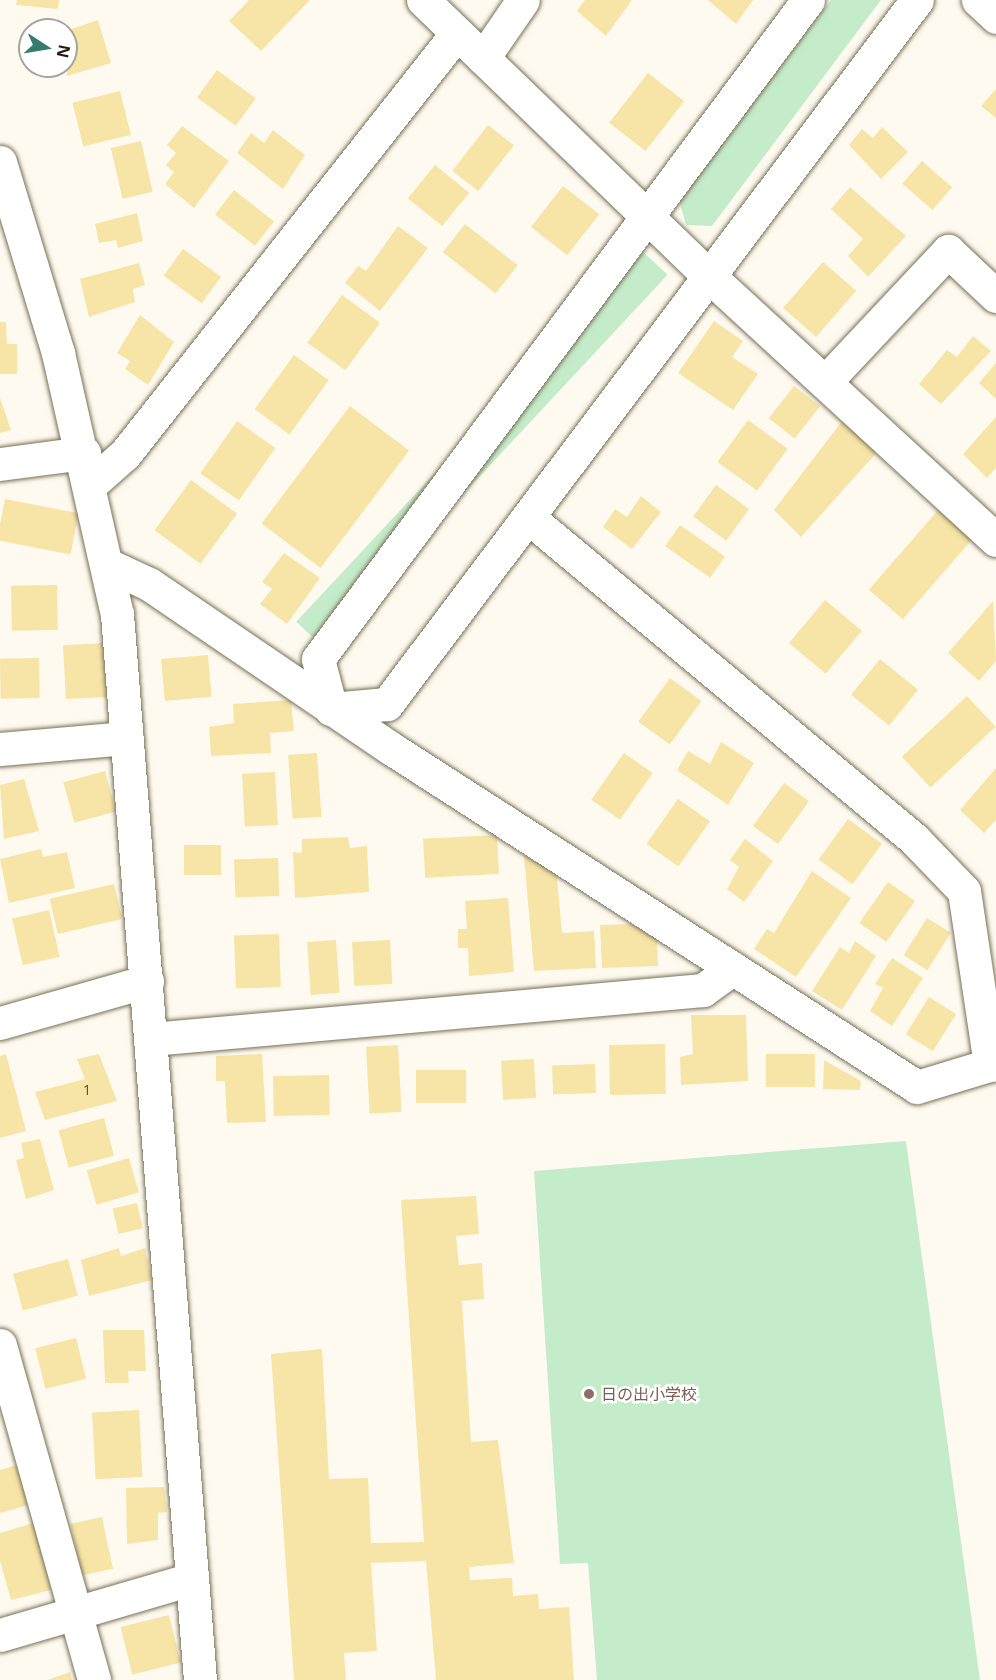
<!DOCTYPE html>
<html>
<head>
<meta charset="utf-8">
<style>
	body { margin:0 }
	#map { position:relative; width:996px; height:1680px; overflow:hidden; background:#fefaef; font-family:"Open Sans","Noto Sans JP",sans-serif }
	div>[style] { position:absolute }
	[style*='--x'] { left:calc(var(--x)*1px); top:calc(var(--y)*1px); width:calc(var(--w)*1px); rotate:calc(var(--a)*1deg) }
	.green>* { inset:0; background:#c4ecca; transform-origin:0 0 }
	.building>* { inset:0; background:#f7e4a7; transform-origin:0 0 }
	.roads { filter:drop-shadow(0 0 2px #787056) drop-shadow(0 0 2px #787056) }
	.minor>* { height:33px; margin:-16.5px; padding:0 16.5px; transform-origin:16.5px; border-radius:16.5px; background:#fff }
	.tertiary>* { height:33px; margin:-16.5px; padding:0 16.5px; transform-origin:16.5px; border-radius:16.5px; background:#fff }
	.dots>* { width:16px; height:16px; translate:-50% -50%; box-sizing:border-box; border:3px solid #fff; border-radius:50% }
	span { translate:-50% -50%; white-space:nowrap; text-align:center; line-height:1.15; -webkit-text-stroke:5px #fff; paint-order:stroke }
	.number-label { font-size:14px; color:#564e37 }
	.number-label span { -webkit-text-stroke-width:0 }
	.education-label { font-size:16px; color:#785e54 }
	.left { translate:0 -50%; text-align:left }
	.north { position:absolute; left:18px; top:18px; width:60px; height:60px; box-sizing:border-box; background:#fff; border:2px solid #a6a4a0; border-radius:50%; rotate:102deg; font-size:16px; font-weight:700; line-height:24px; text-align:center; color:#201c12 }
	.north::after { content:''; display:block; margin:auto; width:21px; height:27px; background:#377b70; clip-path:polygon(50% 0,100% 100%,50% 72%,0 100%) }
</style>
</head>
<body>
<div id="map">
	<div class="green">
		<i style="clip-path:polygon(831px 0,881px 0,712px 226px,686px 225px,679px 200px)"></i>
		<i style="left:642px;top:251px;width:35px;height:507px;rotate:43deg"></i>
		<i style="clip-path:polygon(906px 1141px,980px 1680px,597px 1680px,588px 1563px,560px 1564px,534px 1171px)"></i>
	</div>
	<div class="building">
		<i style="clip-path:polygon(17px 0,59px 0,58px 9px,16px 5px)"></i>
		<i style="clip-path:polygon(249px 0,310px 0,261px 51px,229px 21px)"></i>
		<i style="clip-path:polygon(585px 0,632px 0,606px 36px,577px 11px)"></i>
		<i style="clip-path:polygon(708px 0,753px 0,736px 24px)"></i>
		<i style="clip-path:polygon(98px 20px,111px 63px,67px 76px,66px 31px)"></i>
		<i style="left:217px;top:70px;width:48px;height:34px;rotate:36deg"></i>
		<i style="left:648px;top:73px;width:46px;height:63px;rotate:38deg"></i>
		<i style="clip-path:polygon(996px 89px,996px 118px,981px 106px)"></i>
		<i style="left:120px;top:91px;width:45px;height:49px;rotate:76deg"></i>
		<i style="left:488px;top:125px;width:33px;height:58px;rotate:38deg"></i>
		<i style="clip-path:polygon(182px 126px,229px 161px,194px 208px,165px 184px,174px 172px,166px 165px,176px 153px,167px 145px)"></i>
		<i style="clip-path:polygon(882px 127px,908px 152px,881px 179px,849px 145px,862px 129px,873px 138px)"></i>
		<i style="clip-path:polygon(273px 130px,305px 155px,283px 189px,237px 153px,251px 133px,264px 143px)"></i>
		<i style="left:141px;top:141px;width:52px;height:31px;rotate:77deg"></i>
		<i style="left:922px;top:161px;width:40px;height:30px;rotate:41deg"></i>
		<i style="left:435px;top:165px;width:44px;height:43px;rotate:39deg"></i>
		<i style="left:563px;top:186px;width:46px;height:52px;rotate:38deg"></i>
		<i style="clip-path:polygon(850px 187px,906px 236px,868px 277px,848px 256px,863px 239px,831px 209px)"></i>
		<i style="left:234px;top:190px;width:51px;height:31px;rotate:38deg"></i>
		<i style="clip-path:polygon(137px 213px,143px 241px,118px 248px,116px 240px,99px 243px,95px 224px)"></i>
		<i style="left:465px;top:224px;width:67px;height:36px;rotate:38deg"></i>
		<i style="clip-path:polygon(398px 226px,428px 248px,380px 311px,345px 283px,358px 266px,366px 271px)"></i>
		<i style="left:183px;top:249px;width:47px;height:33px;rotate:36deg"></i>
		<i style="left:823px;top:262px;width:44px;height:61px;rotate:41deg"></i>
		<i style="clip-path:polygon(139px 263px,145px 285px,133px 289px,135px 302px,89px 317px,80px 279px)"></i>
		<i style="left:342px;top:295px;width:47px;height:59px;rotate:36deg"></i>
		<i style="clip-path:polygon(140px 315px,174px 342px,148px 385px,125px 369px,130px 361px,117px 353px)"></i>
		<i style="clip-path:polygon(714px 321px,743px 341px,732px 357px,758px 374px,733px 410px,678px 373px)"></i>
		<i style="clip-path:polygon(0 322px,6px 322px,7px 344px,17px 344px,17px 374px,0 374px)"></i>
		<i style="clip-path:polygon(973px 336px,991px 351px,941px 404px,919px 384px,947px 350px,957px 357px)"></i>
		<i style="left:294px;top:355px;width:43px;height:67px;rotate:36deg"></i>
		<i style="clip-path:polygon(996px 363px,996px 399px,979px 383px)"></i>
		<i style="left:794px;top:386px;width:33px;height:41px;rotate:38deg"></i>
		<i style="clip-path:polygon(0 398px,11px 430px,0 433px)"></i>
		<i style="left:350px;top:406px;width:74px;height:147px;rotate:37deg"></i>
		<i style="clip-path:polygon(996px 417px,996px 468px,987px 478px,963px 454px)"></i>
		<i style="left:748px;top:420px;width:49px;height:52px;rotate:36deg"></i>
		<i style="clip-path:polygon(843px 420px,879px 450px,801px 537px,774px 510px)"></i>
		<i style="left:237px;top:421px;width:47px;height:64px;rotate:35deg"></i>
		<i style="left:191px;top:480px;width:57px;height:62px;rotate:36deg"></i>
		<i style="left:716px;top:485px;width:41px;height:39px;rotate:36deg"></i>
		<i style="clip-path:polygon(641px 496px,661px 512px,632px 549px,603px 527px,615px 509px,627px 517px)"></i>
		<i style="left:5px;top:499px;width:75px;height:42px;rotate:11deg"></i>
		<i style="left:939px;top:509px;width:45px;height:107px;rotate:41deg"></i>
		<i style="left:680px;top:525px;width:55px;height:26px;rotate:35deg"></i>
		<i style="clip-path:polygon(284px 553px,320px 578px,287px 624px,260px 604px,272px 589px,262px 582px)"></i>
		<i style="left:57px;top:585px;width:45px;height:46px;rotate:89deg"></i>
		<i style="left:825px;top:600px;width:48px;height:56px;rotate:40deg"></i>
		<i style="clip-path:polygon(993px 601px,996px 661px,979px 681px,948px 653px)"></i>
		<i style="left:105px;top:643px;width:54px;height:42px;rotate:87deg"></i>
		<i style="left:208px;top:655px;width:42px;height:47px;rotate:85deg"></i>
		<i style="left:39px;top:658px;width:40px;height:39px;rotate:89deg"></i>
		<i style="left:880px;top:659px;width:49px;height:46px;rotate:39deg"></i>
		<i style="left:670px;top:678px;width:39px;height:54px;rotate:36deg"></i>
		<i style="left:967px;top:696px;width:42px;height:89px;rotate:47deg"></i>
		<i style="clip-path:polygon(291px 700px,294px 731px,270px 733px,271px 753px,211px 756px,209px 727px,234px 723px,233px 704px)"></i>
		<i style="clip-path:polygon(721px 742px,754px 763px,728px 805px,677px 770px,688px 751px,710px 764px)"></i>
		<i style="left:317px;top:753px;width:64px;height:29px;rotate:86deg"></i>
		<i style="left:624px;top:753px;width:35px;height:57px;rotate:35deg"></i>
		<i style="clip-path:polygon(996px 768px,996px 820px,984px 833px,960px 810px)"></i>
		<i style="left:105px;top:771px;width:42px;height:43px;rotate:75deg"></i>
		<i style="left:275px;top:772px;width:53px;height:33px;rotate:87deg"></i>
		<i style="clip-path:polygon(24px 779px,39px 831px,4px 839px,0 785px)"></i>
		<i style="left:784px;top:783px;width:31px;height:53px;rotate:36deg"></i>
		<i style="left:678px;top:799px;width:39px;height:55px;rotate:35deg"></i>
		<i style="left:848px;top:819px;width:42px;height:50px;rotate:36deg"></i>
		<i style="left:497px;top:835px;width:39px;height:74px;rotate:87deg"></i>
		<i style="clip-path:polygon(348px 837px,350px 848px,367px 846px,369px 892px,295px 898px,293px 852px,302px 853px,302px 839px)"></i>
		<i style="clip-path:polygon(745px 839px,773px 861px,744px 902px,727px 889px,739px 867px,730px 860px)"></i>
		<i style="left:221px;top:845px;width:30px;height:37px;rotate:90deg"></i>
		<i style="clip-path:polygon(41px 849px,43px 857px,67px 852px,75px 888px,9px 903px,0 859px)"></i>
		<i style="clip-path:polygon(524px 856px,540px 856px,556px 867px,562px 933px,594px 931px,596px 968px,534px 971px)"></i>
		<i style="left:278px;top:858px;width:38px;height:44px;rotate:88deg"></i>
		<i style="clip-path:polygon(812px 871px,851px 898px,796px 977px,754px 949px,767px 929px,774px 933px)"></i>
		<i style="left:888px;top:882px;width:33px;height:50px;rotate:35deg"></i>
		<i style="left:114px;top:884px;width:36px;height:66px;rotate:77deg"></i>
		<i style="clip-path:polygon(508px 898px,514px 972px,469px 976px,468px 948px,458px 948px,458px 929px,467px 929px,465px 901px)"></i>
		<i style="left:49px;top:910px;width:48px;height:38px;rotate:77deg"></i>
		<i style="left:927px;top:918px;width:28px;height:44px;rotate:32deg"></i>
		<i style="clip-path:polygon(633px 924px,657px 939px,658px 966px,602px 968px,600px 925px)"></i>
		<i style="left:279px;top:934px;width:53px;height:45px;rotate:88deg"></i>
		<i style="left:336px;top:940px;width:53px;height:29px;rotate:86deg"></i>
		<i style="left:390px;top:940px;width:44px;height:38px;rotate:87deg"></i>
		<i style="clip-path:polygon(855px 941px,876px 956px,842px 1010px,812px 991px,840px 947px,849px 953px)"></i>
		<i style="clip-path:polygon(892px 958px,923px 978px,892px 1026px,870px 1011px,883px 988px,875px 984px)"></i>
		<i style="left:929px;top:997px;width:32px;height:44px;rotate:32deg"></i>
		<i style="clip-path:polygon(691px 1015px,746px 1015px,748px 1081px,681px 1085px,680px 1057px,693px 1054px)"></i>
		<i style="left:665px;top:1044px;width:50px;height:56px;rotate:89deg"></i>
		<i style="left:398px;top:1045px;width:67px;height:32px;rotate:87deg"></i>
		<i style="clip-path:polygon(6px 1054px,26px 1131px,0 1138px,0 1056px)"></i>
		<i style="clip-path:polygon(99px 1054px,117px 1101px,45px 1120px,35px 1092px,85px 1079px,77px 1059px)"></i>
		<i style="clip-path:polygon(262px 1054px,266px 1122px,227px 1123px,225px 1081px,216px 1081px,216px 1056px)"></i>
		<i style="left:815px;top:1054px;width:33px;height:49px;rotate:90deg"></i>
		<i style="left:534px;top:1059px;width:39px;height:33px;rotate:87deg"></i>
		<i style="clip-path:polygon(824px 1060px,861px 1081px,860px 1090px,823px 1089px)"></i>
		<i style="left:595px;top:1064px;width:29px;height:43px;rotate:88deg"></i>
		<i style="left:466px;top:1070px;width:33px;height:50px;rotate:90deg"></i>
		<i style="left:329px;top:1075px;width:40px;height:56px;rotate:89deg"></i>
		<i style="left:104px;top:1118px;width:39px;height:47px;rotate:75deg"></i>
		<i style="clip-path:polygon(40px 1139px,54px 1190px,26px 1199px,16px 1160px,24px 1158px,21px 1143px)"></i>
		<i style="left:129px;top:1158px;width:36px;height:44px;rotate:74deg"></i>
		<i style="clip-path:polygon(476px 1196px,479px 1234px,456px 1236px,459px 1265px,482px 1263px,484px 1299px,462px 1301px,471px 1442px,498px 1440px,514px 1563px,469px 1567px,470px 1580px,512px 1578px,513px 1596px,538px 1594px,539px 1609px,569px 1607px,574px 1680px,436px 1680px,426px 1561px,371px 1563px,377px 1651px,344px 1653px,346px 1680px,294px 1680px,271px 1354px,322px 1349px,329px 1479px,368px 1478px,371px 1543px,424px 1542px,401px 1200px)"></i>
		<i style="left:137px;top:1203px;width:26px;height:25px;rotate:77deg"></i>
		<i style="clip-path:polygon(119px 1248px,121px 1256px,145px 1248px,152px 1280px,89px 1296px,81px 1260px)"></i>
		<i style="left:68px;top:1259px;width:38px;height:57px;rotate:75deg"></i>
		<i style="clip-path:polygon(103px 1330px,144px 1330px,146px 1371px,128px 1371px,129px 1383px,105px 1383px)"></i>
		<i style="left:76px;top:1338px;width:42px;height:42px;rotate:76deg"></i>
		<i style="left:139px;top:1410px;width:67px;height:47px;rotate:87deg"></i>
		<i style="clip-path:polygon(17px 1465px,28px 1505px,0 1513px,0 1470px)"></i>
		<i style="clip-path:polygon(164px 1487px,167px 1512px,158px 1513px,158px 1540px,127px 1544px,126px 1488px)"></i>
		<i style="left:102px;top:1517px;width:53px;height:32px;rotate:78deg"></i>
		<i style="clip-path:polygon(34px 1523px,51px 1590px,11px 1600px,0 1561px,0 1533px)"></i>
		<i style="left:169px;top:1615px;width:49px;height:50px;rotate:76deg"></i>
		<i style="clip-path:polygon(70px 1672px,72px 1680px,47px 1680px)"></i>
	</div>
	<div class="roads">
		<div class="minor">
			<i style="--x:423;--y:0;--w:397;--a:44"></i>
			<i style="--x:709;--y:276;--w:390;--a:42.6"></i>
			<i style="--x:978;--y:0;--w:25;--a:43"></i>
			<i style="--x:483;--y:58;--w:70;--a:-55.4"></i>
			<i style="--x:825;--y:382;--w:180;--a:-46.8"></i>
			<i style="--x:948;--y:251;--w:66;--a:43.2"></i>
			<i style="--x:0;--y:464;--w:85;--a:-7.5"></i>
			<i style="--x:91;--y:484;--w:45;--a:-41.4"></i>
			<i style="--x:125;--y:454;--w:536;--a:-51.74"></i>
			<i style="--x:528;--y:517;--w:503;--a:39.83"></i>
			<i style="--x:914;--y:839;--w:72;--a:46.1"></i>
			<i style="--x:964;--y:891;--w:176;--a:81.5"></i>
			<i style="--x:108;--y:565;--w:45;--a:24.9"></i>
			<i style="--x:149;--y:584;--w:294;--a:34.2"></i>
			<i style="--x:392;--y:749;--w:624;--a:32.77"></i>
			<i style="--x:917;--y:1087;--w:83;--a:-16.9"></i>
			<i style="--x:0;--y:749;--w:127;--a:-5"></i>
			<i style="--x:0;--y:1023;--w:153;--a:-15.9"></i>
			<i style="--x:151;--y:1039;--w:554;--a:-5.07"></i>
			<i style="--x:703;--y:990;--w:37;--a:-36"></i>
			<i style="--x:0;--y:1345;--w:348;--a:74.3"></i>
			<i style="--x:0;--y:1635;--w:200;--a:-16.3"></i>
		</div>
		<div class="tertiary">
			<i style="--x:808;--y:0;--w:821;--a:126.63"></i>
			<i style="--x:318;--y:659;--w:52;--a:75.4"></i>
			<i style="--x:331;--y:709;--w:56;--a:-5.1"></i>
			<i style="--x:387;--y:704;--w:881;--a:-53.03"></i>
			<i style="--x:0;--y:162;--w:200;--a:73.1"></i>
			<i style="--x:58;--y:353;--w:268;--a:77.3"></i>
			<i style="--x:117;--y:614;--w:1069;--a:85.55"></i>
		</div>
	</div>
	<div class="dots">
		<i style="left:589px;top:1394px;background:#8d6e63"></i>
	</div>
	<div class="number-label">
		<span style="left:87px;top:1090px">1</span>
	</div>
	<div class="education-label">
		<span class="left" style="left:601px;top:1394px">日の出小学校</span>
	</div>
	<div class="north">N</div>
</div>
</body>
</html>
